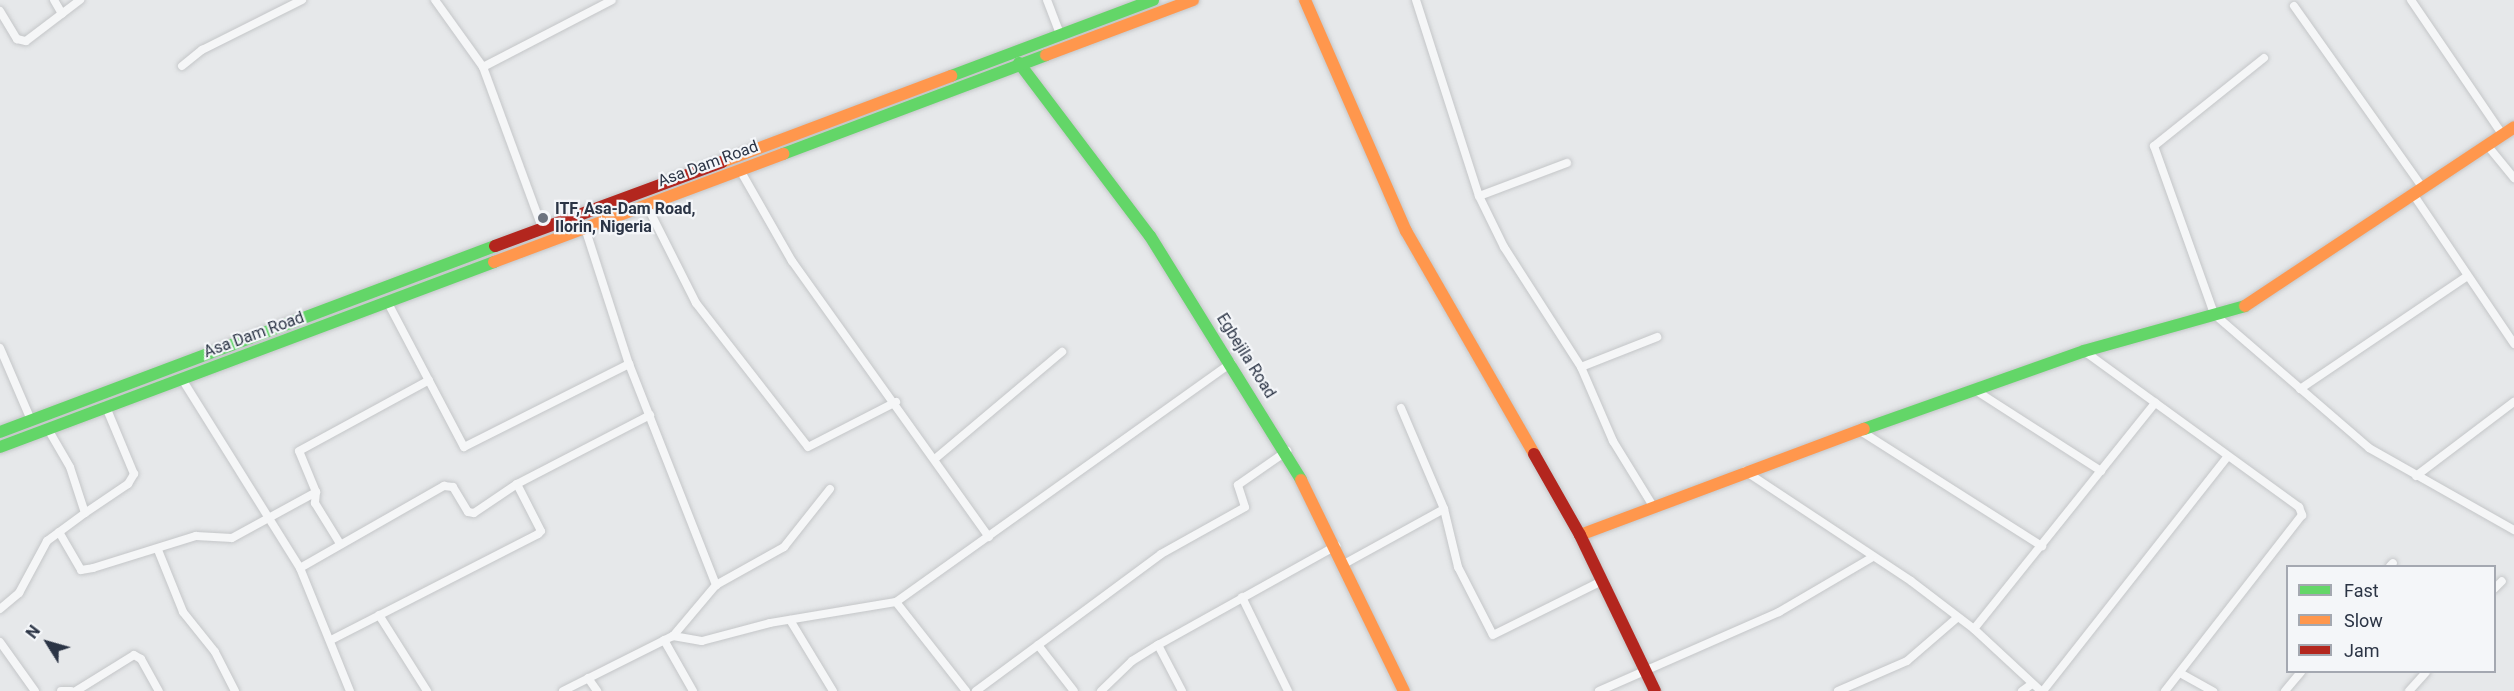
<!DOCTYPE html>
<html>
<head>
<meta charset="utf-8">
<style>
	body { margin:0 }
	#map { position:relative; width:2514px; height:691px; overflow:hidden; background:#e6e8ea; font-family:Roboto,sans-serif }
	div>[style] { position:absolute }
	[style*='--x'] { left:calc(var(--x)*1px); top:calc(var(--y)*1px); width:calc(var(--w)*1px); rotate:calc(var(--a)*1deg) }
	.roads { filter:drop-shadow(0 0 2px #c4c6c8) drop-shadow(0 0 2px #c4c6c8) }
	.street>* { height:8px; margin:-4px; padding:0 4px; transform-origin:4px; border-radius:4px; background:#f5f6f7 }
	.fast>* { height:12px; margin:-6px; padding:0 6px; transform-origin:6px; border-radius:6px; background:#63d668 }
	.slow>* { height:12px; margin:-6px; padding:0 6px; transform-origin:6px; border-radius:6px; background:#ff974d }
	.jam>* { height:12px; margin:-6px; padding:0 6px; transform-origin:6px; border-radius:6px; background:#b3261e }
	.dots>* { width:16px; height:16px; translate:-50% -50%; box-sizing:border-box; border:3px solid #f4f6f9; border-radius:50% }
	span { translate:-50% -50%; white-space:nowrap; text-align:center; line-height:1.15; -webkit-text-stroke:4.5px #f4f6f9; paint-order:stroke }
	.street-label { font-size:16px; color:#2b3445 }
	.poi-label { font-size:16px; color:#2b3445; font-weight:700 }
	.left { translate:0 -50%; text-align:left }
	.legend { position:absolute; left:2286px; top:565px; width:210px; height:108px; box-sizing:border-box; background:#f4f6f9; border:2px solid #a4a8b1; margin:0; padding:8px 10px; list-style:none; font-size:18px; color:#2b3445 }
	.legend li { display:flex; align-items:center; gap:12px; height:30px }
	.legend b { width:30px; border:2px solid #a4a8b1 }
	.north { position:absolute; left:18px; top:613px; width:60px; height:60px; -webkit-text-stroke:4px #f4f6f9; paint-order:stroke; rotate:307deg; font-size:16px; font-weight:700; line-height:24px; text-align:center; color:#2b3445 }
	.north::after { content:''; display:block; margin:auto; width:21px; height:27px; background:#2b3445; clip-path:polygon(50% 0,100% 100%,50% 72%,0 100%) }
</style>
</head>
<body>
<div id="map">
	<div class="roads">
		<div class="street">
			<i style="--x:54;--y:0;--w:16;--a:60"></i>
			<i style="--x:435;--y:0;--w:82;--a:54.4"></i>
			<i style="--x:483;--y:67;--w:171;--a:69.8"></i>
			<i style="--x:1047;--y:0;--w:36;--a:69"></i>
			<i style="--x:1416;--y:0;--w:206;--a:72.2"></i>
			<i style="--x:1479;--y:196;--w:57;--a:63.9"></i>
			<i style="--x:1504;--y:247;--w:143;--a:57.3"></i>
			<i style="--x:1581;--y:367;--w:81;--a:66.6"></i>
			<i style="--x:1613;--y:441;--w:76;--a:58.4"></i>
			<i style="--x:2411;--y:0;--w:162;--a:55.8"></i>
			<i style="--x:2294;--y:6;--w:223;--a:54.7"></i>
			<i style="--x:0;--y:11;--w:33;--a:59"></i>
			<i style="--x:17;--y:39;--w:9;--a:13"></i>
			<i style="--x:26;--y:41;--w:68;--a:-37.2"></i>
			<i style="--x:2264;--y:58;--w:141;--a:141.3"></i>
			<i style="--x:2154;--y:146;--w:178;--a:70.3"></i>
			<i style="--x:2214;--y:314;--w:205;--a:40.8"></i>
			<i style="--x:2369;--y:448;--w:167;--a:29.5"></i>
			<i style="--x:182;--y:66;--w:26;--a:-39"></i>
			<i style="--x:202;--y:50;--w:112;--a:-26.6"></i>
			<i style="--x:483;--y:67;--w:145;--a:-27.4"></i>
			<i style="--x:2487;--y:145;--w:43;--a:50.7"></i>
			<i style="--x:740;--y:170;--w:105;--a:60.3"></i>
			<i style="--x:792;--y:261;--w:339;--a:54.5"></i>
			<i style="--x:2413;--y:194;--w:181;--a:56"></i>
			<i style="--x:1479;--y:196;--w:94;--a:-20.6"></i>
			<i style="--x:646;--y:204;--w:111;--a:63.2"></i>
			<i style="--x:696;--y:303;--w:182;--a:52.1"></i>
			<i style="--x:808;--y:447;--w:99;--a:-27.1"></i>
			<i style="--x:585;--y:228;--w:143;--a:72.1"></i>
			<i style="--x:629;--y:364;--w:238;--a:68.5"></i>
			<i style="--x:716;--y:585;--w:67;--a:130.1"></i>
			<i style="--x:388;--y:303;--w:163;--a:62.2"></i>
			<i style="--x:464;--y:447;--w:185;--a:-26.7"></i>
			<i style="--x:0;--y:348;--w:78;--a:66.7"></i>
			<i style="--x:2084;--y:351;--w:266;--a:36"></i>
			<i style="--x:2299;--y:507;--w:9;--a:69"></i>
			<i style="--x:2302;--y:515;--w:223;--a:127.9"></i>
			<i style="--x:1581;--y:367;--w:82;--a:-21.5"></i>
			<i style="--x:182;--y:379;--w:223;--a:58"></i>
			<i style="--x:300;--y:568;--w:133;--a:67.9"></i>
			<i style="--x:2300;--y:389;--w:200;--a:-34"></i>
			<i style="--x:1975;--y:390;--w:150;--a:32.7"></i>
			<i style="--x:1401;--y:408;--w:110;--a:66.9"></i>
			<i style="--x:1444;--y:509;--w:60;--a:76.4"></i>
			<i style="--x:1458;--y:567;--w:76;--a:62.8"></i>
			<i style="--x:1493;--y:635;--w:119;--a:-26.4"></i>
			<i style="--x:1859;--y:430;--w:217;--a:32.4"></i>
			<i style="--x:936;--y:458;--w:165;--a:-40.1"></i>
			<i style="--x:1745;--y:471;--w:199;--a:33.5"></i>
			<i style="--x:1911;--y:581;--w:79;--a:37.3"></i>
			<i style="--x:1974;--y:629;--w:91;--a:42.8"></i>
			<i style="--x:2416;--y:476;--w:123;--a:-37.1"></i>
			<i style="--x:85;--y:513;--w:52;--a:-34"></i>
			<i style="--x:128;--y:484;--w:12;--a:-59"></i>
			<i style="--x:134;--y:474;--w:73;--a:-112.7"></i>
			<i style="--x:59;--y:532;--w:44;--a:59.9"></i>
			<i style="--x:81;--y:570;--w:12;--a:-9"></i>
			<i style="--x:93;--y:568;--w:108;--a:-17.3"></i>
			<i style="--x:196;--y:536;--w:36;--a:3"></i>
			<i style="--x:232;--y:538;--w:96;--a:-28.7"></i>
			<i style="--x:339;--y:542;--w:46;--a:-121.6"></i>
			<i style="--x:315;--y:503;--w:11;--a:-85"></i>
			<i style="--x:316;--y:492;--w:44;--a:-112.5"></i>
			<i style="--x:299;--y:451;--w:148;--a:-28.6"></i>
			<i style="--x:158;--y:550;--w:67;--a:68"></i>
			<i style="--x:183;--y:612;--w:51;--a:51.3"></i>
			<i style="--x:215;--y:652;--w:44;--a:62.9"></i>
			<i style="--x:1344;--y:564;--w:114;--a:-28.8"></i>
			<i style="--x:2390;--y:566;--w:4;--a:-45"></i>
			<i style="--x:300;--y:568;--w:166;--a:-29.7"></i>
			<i style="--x:444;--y:486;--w:9;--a:6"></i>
			<i style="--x:453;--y:487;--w:29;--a:59"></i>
			<i style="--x:468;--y:512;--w:6;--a:9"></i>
			<i style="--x:474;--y:513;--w:52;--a:-34"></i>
			<i style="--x:517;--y:484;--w:150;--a:-27.4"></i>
			<i style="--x:716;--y:585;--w:78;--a:-29.2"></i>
			<i style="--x:784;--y:547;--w:74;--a:-51.6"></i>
			<i style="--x:2494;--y:589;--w:11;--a:-45"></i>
			<i style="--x:1242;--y:597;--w:105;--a:63.9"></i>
			<i style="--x:896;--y:602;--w:113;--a:51.8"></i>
			<i style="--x:0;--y:609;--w:25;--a:-40"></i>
			<i style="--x:19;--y:593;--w:59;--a:-61.7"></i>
			<i style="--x:47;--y:541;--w:47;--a:-36.4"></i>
			<i style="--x:85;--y:513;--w:48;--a:-108.1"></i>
			<i style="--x:70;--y:467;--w:44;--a:-120.1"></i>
			<i style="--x:379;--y:615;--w:90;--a:57.7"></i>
			<i style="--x:790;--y:620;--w:83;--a:58.8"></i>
			<i style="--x:1974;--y:629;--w:290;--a:-51.3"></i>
			<i style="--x:331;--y:640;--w:233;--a:-27.1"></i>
			<i style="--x:538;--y:534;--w:4;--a:-45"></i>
			<i style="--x:541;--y:531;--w:53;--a:-117.1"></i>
			<i style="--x:664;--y:640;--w:59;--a:60.4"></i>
			<i style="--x:0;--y:642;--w:60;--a:54.5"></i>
			<i style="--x:1038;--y:645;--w:58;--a:52"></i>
			<i style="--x:1158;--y:645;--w:52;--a:62.4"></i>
			<i style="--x:2180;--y:673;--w:38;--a:29"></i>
			<i style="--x:588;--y:678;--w:16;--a:55"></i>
			<i style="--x:61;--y:691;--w:10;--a:0"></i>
			<i style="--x:76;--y:691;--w:68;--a:-31.8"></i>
			<i style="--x:134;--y:655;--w:8;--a:30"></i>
			<i style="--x:141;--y:659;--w:37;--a:61"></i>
			<i style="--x:563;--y:691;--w:123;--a:-26.6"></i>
			<i style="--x:673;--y:636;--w:29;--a:10"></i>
			<i style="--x:702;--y:641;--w:70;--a:-14.8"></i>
			<i style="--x:770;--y:623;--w:128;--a:-9.5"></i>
			<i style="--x:896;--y:602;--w:412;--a:-35.5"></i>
			<i style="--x:976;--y:691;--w:230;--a:-36.5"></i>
			<i style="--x:1161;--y:554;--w:96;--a:-29.2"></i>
			<i style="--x:1245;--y:507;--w:23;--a:-108"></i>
			<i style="--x:1238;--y:485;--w:60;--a:-34.8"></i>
			<i style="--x:1101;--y:691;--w:43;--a:-44.1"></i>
			<i style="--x:1132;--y:661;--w:31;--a:-32"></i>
			<i style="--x:1158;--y:645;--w:204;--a:-29.1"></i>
			<i style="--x:1599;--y:691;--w:197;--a:-23.7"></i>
			<i style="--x:1779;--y:612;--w:107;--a:-30.4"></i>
			<i style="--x:1838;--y:691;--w:75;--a:-23.5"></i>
			<i style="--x:1907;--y:661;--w:67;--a:-40.8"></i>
			<i style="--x:2022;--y:691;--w:12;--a:-35"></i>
			<i style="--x:2043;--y:691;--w:298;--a:-51.8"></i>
			<i style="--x:2285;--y:691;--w:25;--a:-50"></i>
			<i style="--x:2409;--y:691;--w:25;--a:-48"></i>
		</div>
		<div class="fast">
			<i style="--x:1019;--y:63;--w:217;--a:52.9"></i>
			<i style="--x:1150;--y:236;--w:287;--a:58.2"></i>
			<i style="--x:951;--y:76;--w:216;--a:-20.6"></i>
			<i style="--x:783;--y:154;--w:281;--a:-20.6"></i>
			<i style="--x:1864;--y:429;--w:233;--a:-19.5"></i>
			<i style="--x:2084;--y:351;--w:167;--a:-15.6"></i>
			<i style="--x:0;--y:432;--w:529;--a:-20.59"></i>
			<i style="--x:0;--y:447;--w:528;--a:-20.53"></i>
		</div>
		<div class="slow">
			<i style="--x:1305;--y:0;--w:252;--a:66.4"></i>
			<i style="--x:1406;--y:231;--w:257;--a:60.1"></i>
			<i style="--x:1046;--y:55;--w:157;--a:-20.5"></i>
			<i style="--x:722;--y:162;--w:245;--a:-20.6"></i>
			<i style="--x:494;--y:262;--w:309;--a:-20.5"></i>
			<i style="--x:2245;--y:306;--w:323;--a:-33.6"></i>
			<i style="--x:1301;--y:480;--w:235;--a:64"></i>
			<i style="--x:1580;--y:535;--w:303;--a:-20.5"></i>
		</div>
		<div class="jam">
			<i style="--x:495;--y:246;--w:242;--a:-20.3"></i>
			<i style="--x:1534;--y:454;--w:93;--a:60.4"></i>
			<i style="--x:1580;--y:535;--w:173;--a:64.3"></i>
		</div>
	</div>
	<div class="dots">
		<i style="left:543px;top:218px;background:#6c737f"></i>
	</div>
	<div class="street-label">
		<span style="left:708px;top:164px;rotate:-20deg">Asa Dam Road</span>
		<span style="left:254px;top:335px;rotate:-20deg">Asa Dam Road</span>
		<span style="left:1246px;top:356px;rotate:58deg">Egbejila Road</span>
	</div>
	<div class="poi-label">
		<span class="left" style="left:555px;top:218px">ITF, Asa-Dam Road,<br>Ilorin, Nigeria</span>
	</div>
	<ul class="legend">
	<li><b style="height:8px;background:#63d668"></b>Fast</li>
	<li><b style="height:8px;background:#ff974d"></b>Slow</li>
	<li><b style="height:8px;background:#b3261e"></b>Jam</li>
	</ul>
	<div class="north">N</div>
</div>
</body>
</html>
